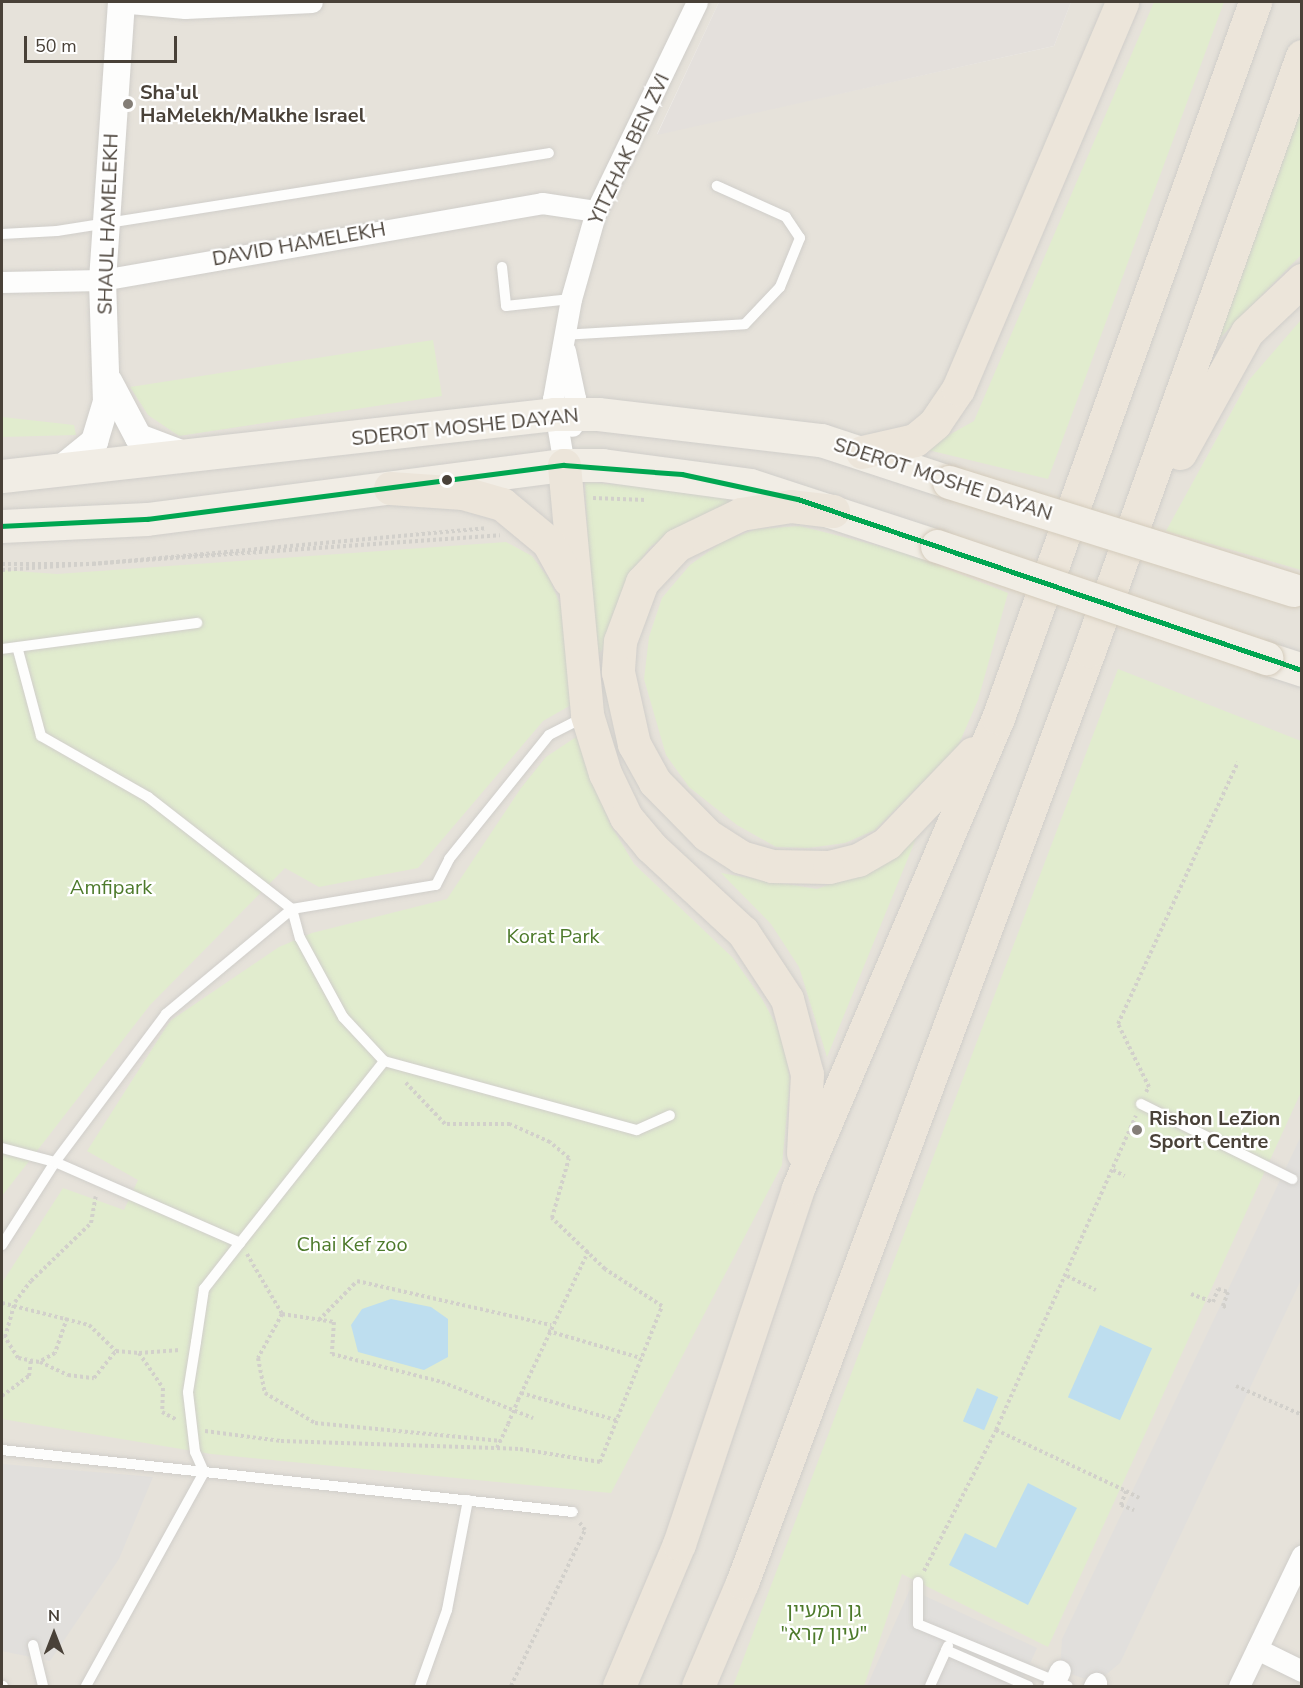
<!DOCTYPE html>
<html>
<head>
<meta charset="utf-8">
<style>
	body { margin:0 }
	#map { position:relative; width:1303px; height:1688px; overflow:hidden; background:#f2f0ed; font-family:"Nunito Sans","Noto Sans Hebrew",sans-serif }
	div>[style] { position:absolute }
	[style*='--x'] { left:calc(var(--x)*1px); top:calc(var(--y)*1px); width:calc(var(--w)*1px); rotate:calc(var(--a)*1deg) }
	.residential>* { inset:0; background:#e6e2da }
	.industrial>* { inset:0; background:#e4e0dc }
	.green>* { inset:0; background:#e1ecce }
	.parking>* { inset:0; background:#e1dfdc }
	.water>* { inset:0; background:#bedeef; transform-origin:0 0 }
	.path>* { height:4px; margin-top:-2px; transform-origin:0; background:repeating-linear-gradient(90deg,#d2d0cb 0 3px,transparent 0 6px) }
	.roads { filter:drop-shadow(0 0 2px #d0ceca) drop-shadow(0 0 2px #d0ceca) }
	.service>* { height:10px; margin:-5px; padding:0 5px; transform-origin:5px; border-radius:5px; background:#fdfdfc }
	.minor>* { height:21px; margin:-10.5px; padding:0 10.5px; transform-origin:10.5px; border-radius:10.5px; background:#fdfdfc }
	.tertiary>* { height:27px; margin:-13.5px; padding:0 13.5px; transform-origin:13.5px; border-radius:13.5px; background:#fdfdfc }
	.primary>* { height:33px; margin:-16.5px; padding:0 16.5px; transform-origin:16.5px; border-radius:16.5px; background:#f1ede5 }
	.motorway>* { height:33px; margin:-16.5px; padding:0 16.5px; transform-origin:16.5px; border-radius:16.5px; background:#ece5da }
	.path-bridge>* { height:4px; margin-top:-2px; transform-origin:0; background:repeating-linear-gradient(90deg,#d2d0cb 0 3px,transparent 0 6px) }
	.bridges { filter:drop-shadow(0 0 2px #d4cbbb) drop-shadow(0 0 2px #d4cbbb) }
	.primary-bridge>* { height:33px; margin:-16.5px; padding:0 16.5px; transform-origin:16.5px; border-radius:16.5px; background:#f1ede5 }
	.bus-1>* { height:4.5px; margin:-2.25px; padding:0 2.25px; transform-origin:2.25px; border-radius:2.25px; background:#00a651 }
	.dots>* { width:16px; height:16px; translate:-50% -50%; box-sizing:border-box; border:3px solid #fff; border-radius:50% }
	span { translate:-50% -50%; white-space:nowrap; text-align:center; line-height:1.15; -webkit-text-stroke:4.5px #fff; paint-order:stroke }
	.poi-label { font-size:20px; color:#494138; font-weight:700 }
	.left { translate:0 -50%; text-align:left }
	.street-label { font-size:20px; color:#494138 }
	.park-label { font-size:20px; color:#4d7a2b }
	.frame { position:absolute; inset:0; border:3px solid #494138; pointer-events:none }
	.north { position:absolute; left:24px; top:1604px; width:60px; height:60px; -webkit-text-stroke:4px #fff; paint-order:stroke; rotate:0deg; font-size:16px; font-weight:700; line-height:24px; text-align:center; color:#494138 }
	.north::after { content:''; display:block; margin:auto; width:21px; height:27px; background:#494138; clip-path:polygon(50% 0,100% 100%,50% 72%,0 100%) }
	.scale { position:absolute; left:24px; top:36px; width:153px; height:27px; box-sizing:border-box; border:3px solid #494138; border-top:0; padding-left:8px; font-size:18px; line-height:21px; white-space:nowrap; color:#494138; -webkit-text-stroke:4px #fff; paint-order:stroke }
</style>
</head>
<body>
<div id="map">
	<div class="residential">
		<i style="clip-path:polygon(2px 2px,719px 2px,657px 134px,1054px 46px,1071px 2px,1301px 2px,1301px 1686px,2px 1686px)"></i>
	</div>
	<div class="industrial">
		<i style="clip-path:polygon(719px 2px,1071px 2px,1054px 46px,657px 135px)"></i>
	</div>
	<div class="green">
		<i style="clip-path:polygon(1154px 2px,1224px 2px,1048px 479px,924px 449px,974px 421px)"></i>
		<i style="clip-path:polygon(1301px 100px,1301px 255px,1217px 341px)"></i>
		<i style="clip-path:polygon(1301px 320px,1301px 570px,1166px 531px,1249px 380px)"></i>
		<i style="clip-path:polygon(433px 340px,442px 396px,179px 436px,148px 415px,130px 387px)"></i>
		<i style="clip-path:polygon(2px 417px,74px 425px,76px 435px,2px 437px)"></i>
		<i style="clip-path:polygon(585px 482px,735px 494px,746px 503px,676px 529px,650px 547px,632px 572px,609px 644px,593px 658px)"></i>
		<i style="clip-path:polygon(800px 526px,907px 553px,1008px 593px,978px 700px,958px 746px,875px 830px,845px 843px,808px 848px,776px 847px,737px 825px,689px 787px,666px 755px,644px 679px,649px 637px,662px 598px,690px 565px,722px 542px,756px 529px)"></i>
		<i style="clip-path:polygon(506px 542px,532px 556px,550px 580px,562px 609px,571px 705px,543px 721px,418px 868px,319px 887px,285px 868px,150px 1005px,2px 1196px,2px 570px,57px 574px)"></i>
		<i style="clip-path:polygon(1118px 669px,1301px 741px,1301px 1092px,1048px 1647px,902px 1574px,864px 1686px,733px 1686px)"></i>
		<i style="clip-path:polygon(579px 735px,609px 822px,634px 864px,733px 958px,762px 999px,784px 1039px,790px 1081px,782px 1165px,611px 1493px,211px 1454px,2px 1419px,2px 1283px,63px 1188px,124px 1210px,138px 1180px,87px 1151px,170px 1021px,279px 947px,312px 933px,447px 899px,521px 788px,546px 757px)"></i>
		<i style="clip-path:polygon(917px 836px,827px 1057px,799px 967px,771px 924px,721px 873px,817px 889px,867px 870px)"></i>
	</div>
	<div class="parking">
		<i style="clip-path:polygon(1301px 1136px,1301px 1280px,1120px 1663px,1096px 1683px,1060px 1670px,1062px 1639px)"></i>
		<i style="clip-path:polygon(2px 1464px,153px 1477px,119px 1559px,50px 1661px,2px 1651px)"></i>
		<i style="clip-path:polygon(910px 1589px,1037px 1648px,1020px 1686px,867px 1686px)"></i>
	</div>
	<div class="water">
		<i style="clip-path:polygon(391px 1299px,431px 1307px,448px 1319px,448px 1357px,424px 1370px,358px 1352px,351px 1325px,362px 1309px)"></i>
		<i style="left:1100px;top:1325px;width:57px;height:79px;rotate:24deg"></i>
		<i style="left:977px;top:1388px;width:23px;height:36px;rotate:23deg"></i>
		<i style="clip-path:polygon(1028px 1483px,1077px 1508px,1028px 1605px,949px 1565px,965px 1533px,996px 1548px)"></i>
	</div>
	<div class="path">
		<i style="--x:593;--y:498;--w:53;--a:2.2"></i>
		<i style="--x:2;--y:564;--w:91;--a:0"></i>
		<i style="--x:93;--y:564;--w:394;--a:-5.2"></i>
		<i style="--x:2;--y:570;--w:499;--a:-4"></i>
		<i style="--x:1146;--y:1092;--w:6;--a:-59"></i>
		<i style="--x:1149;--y:1087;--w:70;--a:-116.2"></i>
		<i style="--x:1118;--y:1024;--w:288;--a:-65.4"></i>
		<i style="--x:1113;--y:1170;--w:13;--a:27"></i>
		<i style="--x:247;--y:1254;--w:69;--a:59.7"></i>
		<i style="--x:282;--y:1314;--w:53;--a:8.7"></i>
		<i style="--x:334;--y:1322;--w:32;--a:94"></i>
		<i style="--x:332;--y:1354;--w:114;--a:14.3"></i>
		<i style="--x:442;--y:1382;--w:98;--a:21.6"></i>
		<i style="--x:1067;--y:1276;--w:32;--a:26"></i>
		<i style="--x:1191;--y:1294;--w:23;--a:20"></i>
		<i style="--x:1213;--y:1302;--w:14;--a:-69"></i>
		<i style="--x:1218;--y:1289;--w:10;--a:17"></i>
		<i style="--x:1228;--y:1292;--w:15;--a:110"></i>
		<i style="--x:1223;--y:1306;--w:5;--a:22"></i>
		<i style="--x:2;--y:1303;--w:90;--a:14.2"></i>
		<i style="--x:89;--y:1325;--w:37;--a:44"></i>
		<i style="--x:116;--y:1351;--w:23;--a:5"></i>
		<i style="--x:139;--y:1353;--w:42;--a:55.6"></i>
		<i style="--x:163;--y:1388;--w:24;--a:92"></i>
		<i style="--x:162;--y:1412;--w:17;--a:28"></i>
		<i style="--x:282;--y:1314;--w:50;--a:118.6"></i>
		<i style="--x:258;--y:1358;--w:36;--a:79"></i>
		<i style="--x:265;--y:1393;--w:58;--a:31"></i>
		<i style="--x:315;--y:1423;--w:187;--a:5.5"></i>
		<i style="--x:67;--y:1318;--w:37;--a:109"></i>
		<i style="--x:55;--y:1353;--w:18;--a:151"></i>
		<i style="--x:39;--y:1362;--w:21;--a:-169"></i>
		<i style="--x:18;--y:1358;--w:25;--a:-122"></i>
		<i style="--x:5;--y:1337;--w:36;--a:-74"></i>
		<i style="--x:15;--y:1302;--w:26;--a:-53"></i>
		<i style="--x:31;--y:1281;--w:83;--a:-44"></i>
		<i style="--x:91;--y:1223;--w:27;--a:-80"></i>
		<i style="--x:319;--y:1320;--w:54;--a:-45.7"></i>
		<i style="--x:357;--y:1281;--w:199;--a:12.8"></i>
		<i style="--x:548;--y:1331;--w:97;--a:16.2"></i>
		<i style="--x:139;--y:1353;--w:41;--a:-4.2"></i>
		<i style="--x:40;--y:1362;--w:31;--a:25"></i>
		<i style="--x:68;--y:1375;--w:26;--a:7"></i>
		<i style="--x:94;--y:1378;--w:35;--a:-51"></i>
		<i style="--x:1236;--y:1386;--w:72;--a:23.7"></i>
		<i style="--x:521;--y:1393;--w:99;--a:15.9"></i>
		<i style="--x:2;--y:1396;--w:34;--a:-37"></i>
		<i style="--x:29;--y:1376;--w:16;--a:-83"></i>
		<i style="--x:518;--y:1400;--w:164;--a:-64.7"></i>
		<i style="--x:996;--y:1430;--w:144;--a:25.1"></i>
		<i style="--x:1126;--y:1491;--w:15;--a:110"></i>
		<i style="--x:1121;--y:1505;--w:14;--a:21"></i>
		<i style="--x:205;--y:1431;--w:77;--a:7.5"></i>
		<i style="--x:281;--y:1441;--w:239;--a:1.9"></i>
		<i style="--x:520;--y:1449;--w:81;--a:9.2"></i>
		<i style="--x:600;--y:1462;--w:168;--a:-68.3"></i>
		<i style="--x:662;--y:1306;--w:68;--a:-147"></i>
		<i style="--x:605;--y:1269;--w:74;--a:-136.1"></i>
		<i style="--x:552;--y:1218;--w:62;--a:-74.2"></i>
		<i style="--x:569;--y:1158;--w:25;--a:-140"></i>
		<i style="--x:550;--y:1142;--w:44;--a:-155.8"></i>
		<i style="--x:510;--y:1124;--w:65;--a:180"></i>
		<i style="--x:445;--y:1124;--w:57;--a:-133.6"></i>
		<i style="--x:497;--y:1448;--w:26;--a:-65"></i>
		<i style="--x:1126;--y:1491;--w:15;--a:28"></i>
		<i style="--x:924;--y:1571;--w:158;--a:-62.9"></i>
		<i style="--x:996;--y:1430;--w:344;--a:-66"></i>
		<i style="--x:511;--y:1686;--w:173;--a:-64.6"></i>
		<i style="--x:585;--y:1530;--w:9;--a:-126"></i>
	</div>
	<div class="roads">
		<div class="service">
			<i style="--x:2;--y:234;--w:55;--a:-3.1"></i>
			<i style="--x:57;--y:231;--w:498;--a:-9"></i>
			<i style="--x:502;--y:267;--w:39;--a:84"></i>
			<i style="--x:506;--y:306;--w:65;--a:-6.1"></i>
			<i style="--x:562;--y:335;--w:183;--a:-3.4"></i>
			<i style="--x:745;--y:324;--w:51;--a:-46.6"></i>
			<i style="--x:780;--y:287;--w:53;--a:-67.8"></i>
			<i style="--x:800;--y:238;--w:25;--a:-124"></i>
			<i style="--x:786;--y:217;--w:76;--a:-155.8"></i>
			<i style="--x:2;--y:649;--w:197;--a:-7.6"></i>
			<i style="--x:18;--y:650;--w:89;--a:75"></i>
			<i style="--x:41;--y:736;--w:123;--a:29.7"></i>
			<i style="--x:148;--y:797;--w:182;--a:37.9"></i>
			<i style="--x:292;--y:909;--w:30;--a:75"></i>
			<i style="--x:300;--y:938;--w:90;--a:61.4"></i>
			<i style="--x:343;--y:1017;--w:60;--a:47"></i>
			<i style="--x:384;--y:1061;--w:262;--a:15.3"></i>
			<i style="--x:637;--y:1130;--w:36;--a:-24"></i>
			<i style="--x:1141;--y:1104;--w:169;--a:26.4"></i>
			<i style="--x:2;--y:1148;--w:55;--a:14.8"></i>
			<i style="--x:55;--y:1162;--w:202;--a:23.6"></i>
			<i style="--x:240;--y:1243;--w:232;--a:-51.6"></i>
			<i style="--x:2;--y:1245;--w:98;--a:-57.4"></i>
			<i style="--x:55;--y:1162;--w:185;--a:-53.1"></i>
			<i style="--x:166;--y:1014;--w:164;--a:-39.8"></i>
			<i style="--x:292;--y:909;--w:146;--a:-9.5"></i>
			<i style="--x:436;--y:885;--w:29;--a:-63"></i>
			<i style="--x:449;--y:859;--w:159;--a:-51.1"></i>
			<i style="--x:549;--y:735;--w:39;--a:-27"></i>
			<i style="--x:2;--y:1450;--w:574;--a:6.2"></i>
			<i style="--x:918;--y:1582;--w:42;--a:90"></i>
			<i style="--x:918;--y:1624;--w:162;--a:22.5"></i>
			<i style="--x:33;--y:1645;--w:42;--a:76.3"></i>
			<i style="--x:946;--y:1650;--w:90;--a:23.7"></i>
			<i style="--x:2;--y:1686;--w:1;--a:0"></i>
			<i style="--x:86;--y:1686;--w:244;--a:-61.1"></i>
			<i style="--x:204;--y:1472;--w:22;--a:-114"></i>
			<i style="--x:195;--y:1452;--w:60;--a:-96.7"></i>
			<i style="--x:188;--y:1392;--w:51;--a:-80.9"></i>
			<i style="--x:196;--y:1342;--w:54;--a:-81.4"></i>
			<i style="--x:204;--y:1289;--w:58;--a:-52"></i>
			<i style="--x:420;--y:1686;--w:81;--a:-70.4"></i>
			<i style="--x:447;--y:1610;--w:112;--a:-79.2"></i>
			<i style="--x:930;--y:1686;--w:44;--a:-65.8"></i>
		</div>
		<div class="minor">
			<i style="--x:119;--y:2;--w:66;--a:5.2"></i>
			<i style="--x:185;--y:8;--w:127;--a:-2.7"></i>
			<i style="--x:2;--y:282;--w:100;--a:-1.1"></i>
			<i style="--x:102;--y:280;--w:447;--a:-9.9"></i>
			<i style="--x:542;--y:203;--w:55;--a:8.4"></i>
			<i style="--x:565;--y:351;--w:48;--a:78"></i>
			<i style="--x:575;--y:398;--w:28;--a:96"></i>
			<i style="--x:564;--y:465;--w:67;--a:-99.5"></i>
			<i style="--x:553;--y:399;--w:102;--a:-79.8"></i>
			<i style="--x:571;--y:299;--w:91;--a:-74.1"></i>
			<i style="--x:596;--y:211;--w:232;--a:-64.2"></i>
			<i style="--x:1257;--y:1649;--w:50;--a:26.1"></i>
			<i style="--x:1053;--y:1686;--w:17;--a:-66"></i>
			<i style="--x:1094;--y:1686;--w:4;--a:-56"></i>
			<i style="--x:1239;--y:1686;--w:145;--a:-64.3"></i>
		</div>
		<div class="tertiary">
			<i style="--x:109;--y:382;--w:62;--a:62.2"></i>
			<i style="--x:138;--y:437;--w:48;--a:20.7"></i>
			<i style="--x:57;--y:471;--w:48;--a:-39"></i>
			<i style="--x:94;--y:441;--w:42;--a:-73.3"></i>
			<i style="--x:106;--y:401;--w:121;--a:-91.9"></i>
			<i style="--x:102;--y:280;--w:279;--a:-86.1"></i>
		</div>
		<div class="primary">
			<i style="--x:2;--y:476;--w:555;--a:-6.41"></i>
			<i style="--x:554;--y:414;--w:44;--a:0"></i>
			<i style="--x:598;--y:414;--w:225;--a:6.7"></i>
			<i style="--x:821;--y:440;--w:135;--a:18.2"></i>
			<i style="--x:2;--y:526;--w:145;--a:-2.8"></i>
			<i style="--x:147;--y:519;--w:420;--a:-7.4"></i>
			<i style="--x:564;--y:465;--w:38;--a:0"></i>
			<i style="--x:602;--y:465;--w:149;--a:7.7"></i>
			<i style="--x:750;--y:485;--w:197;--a:18.1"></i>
			<i style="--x:1266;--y:658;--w:38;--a:18"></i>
		</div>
		<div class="motorway">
			<i style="--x:862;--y:452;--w:54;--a:-12.8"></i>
			<i style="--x:915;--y:440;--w:26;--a:-40"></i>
			<i style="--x:935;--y:423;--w:41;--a:-55.9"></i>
			<i style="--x:958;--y:389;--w:420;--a:-67"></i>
			<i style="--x:1180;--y:453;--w:138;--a:-61"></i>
			<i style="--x:1247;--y:332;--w:76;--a:-43.4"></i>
			<i style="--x:564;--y:465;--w:251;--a:84.7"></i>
			<i style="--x:587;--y:715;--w:61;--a:72.8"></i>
			<i style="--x:605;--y:773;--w:49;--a:64.5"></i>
			<i style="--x:626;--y:817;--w:38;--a:50"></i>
			<i style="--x:650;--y:846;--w:127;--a:42.8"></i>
			<i style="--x:743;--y:932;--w:80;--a:56.7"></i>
			<i style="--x:787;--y:999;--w:78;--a:75.1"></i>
			<i style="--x:807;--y:1074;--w:79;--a:92.9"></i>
			<i style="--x:390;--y:488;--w:73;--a:3.9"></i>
			<i style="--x:463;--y:493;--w:41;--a:15.8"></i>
			<i style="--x:502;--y:504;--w:60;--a:39.6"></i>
			<i style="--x:548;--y:542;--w:43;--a:61.1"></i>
			<i style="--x:833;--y:511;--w:42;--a:-173.2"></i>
			<i style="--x:791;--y:506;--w:51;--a:170.9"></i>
			<i style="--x:741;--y:514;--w:71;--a:154.2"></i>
			<i style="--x:677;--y:545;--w:51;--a:133.4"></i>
			<i style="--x:642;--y:582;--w:63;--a:110.4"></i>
			<i style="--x:620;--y:641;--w:31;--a:94"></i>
			<i style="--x:618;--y:672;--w:74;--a:77.5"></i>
			<i style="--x:634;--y:744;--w:43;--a:61.1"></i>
			<i style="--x:655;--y:782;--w:74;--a:45.5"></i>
			<i style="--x:707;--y:835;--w:40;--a:32.9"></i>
			<i style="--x:741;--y:857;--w:32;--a:16"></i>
			<i style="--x:772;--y:866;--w:57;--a:1"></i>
			<i style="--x:829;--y:867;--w:30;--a:-14"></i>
			<i style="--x:858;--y:860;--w:34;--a:-30"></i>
			<i style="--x:887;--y:843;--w:124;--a:-46.3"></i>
			<i style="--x:619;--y:1686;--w:154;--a:-67.1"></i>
			<i style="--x:679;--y:1544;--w:375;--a:-71.5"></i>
			<i style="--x:798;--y:1188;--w:511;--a:-66.95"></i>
			<i style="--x:998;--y:718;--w:761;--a:-70.25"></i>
			<i style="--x:698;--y:1686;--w:112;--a:-66.9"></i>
			<i style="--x:742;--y:1583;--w:995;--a:-69.58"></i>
			<i style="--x:1089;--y:651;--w:632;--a:-70.3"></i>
		</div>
	</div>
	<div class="path-bridge">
		<i style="--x:508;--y:1424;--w:26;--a:-67"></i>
	</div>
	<div class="bridges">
		<div class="primary-bridge">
			<i style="--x:949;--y:482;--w:361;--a:17.4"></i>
			<i style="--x:937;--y:546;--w:348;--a:18.8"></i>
		</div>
	</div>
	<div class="bus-1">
		<i style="--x:2;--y:526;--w:145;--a:-2.8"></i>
		<i style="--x:147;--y:519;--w:420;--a:-7.4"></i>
		<i style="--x:564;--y:465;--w:118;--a:4.4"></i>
		<i style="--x:682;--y:474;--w:119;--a:12.2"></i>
		<i style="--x:798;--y:499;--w:532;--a:18.74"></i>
	</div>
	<div class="dots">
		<i style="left:128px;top:104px;background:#847e77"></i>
		<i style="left:447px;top:480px;background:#494138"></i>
		<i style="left:1137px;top:1130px;background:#847e77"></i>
	</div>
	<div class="poi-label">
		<span class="left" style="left:140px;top:104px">Sha'ul<br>HaMelekh/Malkhe Israel</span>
		<span class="left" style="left:1149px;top:1130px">Rishon LeZion<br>Sport Centre</span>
	</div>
	<div class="street-label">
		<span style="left:629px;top:149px;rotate:-65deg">YITZHAK BEN ZVI</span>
		<span style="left:108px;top:224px;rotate:-88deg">SHAUL HAMELEKH</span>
		<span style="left:299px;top:244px;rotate:-10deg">DAVID HAMELEKH</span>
		<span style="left:465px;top:427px;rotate:-6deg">SDEROT MOSHE DAYAN</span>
		<span style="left:943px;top:479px;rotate:18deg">SDEROT MOSHE DAYAN</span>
	</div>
	<div class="park-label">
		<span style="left:111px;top:887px">Amfipark</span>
		<span style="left:553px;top:936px">Korat Park</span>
		<span style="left:352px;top:1244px">Chai Kef zoo</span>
		<span style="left:824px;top:1622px">גן המעיין<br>"עיון קרא"</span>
	</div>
	<div class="frame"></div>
	<div class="north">N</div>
	<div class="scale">50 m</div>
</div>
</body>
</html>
